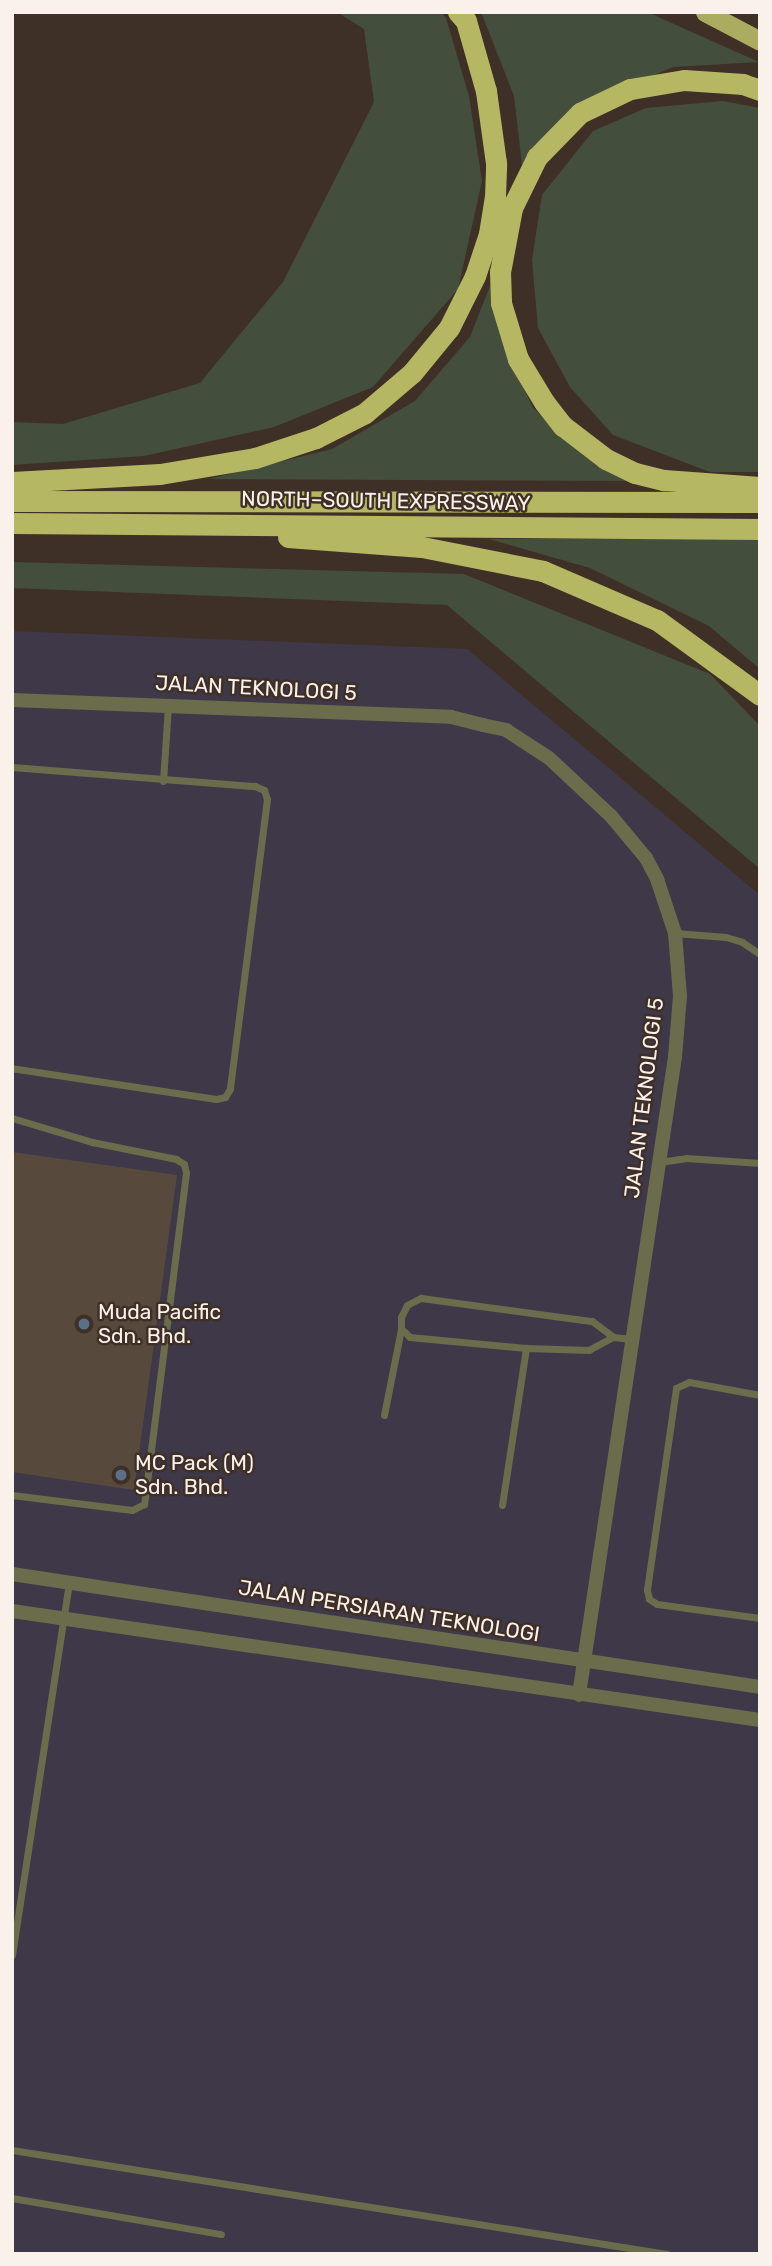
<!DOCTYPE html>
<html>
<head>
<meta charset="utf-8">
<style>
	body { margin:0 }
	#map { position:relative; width:772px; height:2266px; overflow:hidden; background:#3f3027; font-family:Rubik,sans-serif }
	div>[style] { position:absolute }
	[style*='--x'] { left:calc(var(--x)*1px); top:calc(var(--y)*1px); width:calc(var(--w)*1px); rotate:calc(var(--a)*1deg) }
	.industrial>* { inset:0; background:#3e3849 }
	.green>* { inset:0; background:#444e3d }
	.building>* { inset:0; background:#574a3d }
	.service>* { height:7px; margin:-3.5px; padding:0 3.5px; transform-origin:3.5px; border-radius:3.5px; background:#6b6c4b }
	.minor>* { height:14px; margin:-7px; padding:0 7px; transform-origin:7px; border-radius:7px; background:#6b6c4b }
	.trunk>* { height:19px; margin:-9.5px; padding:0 9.5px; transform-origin:9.5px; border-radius:9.5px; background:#acac60 }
	.motorway>* { height:21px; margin:-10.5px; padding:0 10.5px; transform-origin:10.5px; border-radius:10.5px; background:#b6b763 }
	.dots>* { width:19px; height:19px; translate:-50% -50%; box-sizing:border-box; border:4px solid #3f3027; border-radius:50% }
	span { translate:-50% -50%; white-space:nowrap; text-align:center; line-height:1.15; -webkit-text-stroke:5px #3f3027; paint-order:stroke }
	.street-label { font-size:21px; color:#fbf1eb }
	.poi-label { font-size:21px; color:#fbf1eb }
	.left { translate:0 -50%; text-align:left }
	.frame { position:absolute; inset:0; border:14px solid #fbf1eb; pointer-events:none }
</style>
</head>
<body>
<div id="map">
	<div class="industrial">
		<i style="clip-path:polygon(12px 631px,467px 649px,760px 895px,760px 2254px,12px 2254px)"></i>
	</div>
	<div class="green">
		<i style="clip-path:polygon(337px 12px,441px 12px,446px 18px,469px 96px,482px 181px,458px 289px,373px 387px,274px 427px,144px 456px,12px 465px,12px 422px,63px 424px,200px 383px,283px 282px,374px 102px,364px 29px)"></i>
		<i style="clip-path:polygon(481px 12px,647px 12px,759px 62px,673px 67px,565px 114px,523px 173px,514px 96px)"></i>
		<i style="clip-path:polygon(723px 101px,760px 108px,760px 472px,710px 472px,613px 435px,570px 387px,538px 328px,532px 260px,542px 195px,593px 131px,646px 108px)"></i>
		<i style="clip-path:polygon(497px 268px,509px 357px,533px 408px,572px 445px,637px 481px,209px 479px,332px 449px,415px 401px,470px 337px)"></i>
		<i style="clip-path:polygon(489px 539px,760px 539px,760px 669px,709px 626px,590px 568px)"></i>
		<i style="clip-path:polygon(12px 562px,464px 574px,710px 674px,760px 726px,760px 869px,447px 605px,12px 588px)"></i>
	</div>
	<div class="building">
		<i style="clip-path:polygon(12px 1152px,177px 1175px,134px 1490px,12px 1472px)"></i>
	</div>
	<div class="service">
		<i style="--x:12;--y:767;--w:244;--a:4.5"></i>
		<i style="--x:255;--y:786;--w:10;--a:24"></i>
		<i style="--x:264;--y:790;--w:9;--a:72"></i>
		<i style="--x:267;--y:799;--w:292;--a:97.3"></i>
		<i style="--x:230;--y:1089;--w:9;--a:122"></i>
		<i style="--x:225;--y:1097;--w:9;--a:167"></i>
		<i style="--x:216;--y:1099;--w:206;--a:-171.4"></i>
		<i style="--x:163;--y:781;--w:76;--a:-86.2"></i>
		<i style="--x:675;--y:933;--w:51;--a:4.5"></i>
		<i style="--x:726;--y:937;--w:17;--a:17"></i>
		<i style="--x:742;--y:942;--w:22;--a:34"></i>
		<i style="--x:12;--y:1118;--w:84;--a:16.7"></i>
		<i style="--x:92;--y:1142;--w:86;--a:11.4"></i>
		<i style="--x:176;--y:1159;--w:9;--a:32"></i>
		<i style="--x:184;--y:1164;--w:9;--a:77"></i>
		<i style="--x:186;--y:1173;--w:334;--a:97.2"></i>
		<i style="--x:144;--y:1504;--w:13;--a:153"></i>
		<i style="--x:132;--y:1510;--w:121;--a:-172.9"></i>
		<i style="--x:659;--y:1162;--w:27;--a:-8"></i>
		<i style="--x:686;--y:1158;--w:74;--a:3.9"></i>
		<i style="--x:613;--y:1337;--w:27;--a:152"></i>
		<i style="--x:589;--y:1350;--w:63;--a:-178.2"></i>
		<i style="--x:526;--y:1348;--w:117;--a:-174.6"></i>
		<i style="--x:410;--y:1337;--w:12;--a:-138"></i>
		<i style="--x:401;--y:1329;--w:12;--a:-90"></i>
		<i style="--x:401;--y:1317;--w:13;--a:-63"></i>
		<i style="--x:407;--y:1305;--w:16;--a:-27"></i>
		<i style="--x:421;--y:1298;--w:173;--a:7.7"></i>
		<i style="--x:592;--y:1321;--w:26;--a:37"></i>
		<i style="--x:613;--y:1337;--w:18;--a:6"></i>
		<i style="--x:760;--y:1395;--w:72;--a:-169.6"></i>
		<i style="--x:689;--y:1382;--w:14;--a:155"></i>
		<i style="--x:676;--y:1388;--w:204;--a:98.2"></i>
		<i style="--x:647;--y:1590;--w:9;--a:77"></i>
		<i style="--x:649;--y:1599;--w:9;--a:32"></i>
		<i style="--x:657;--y:1604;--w:104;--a:7.7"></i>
		<i style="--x:384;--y:1415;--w:88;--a:-78.8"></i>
		<i style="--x:502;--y:1505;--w:159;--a:-81.3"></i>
		<i style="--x:12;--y:1955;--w:376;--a:-81.3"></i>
		<i style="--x:12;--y:2150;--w:663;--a:9.02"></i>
		<i style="--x:12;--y:2198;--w:212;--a:9.8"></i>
	</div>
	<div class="minor">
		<i style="--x:12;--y:700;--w:439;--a:2.2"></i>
		<i style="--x:451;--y:717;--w:33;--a:14"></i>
		<i style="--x:483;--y:725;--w:24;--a:12"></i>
		<i style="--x:506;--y:730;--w:51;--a:33.1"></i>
		<i style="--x:549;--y:758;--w:85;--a:43.1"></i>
		<i style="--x:611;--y:816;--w:55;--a:50.2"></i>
		<i style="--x:646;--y:858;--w:24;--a:62"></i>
		<i style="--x:657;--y:879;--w:57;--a:71.6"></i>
		<i style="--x:675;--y:933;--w:63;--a:85.5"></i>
		<i style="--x:680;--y:996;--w:61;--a:94.7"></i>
		<i style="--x:675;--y:1057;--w:645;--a:98.56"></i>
		<i style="--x:12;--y:1574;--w:756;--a:8.59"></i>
		<i style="--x:12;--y:1611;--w:756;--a:8.29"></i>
	</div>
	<div class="trunk">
		<i style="--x:705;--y:12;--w:62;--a:27.8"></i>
	</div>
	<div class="motorway">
		<i style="--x:760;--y:90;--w:18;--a:-161"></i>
		<i style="--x:743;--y:84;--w:59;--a:-176.1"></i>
		<i style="--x:684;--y:80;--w:55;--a:170.5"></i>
		<i style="--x:630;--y:89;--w:55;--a:154.4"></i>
		<i style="--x:580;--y:113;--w:62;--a:134.3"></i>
		<i style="--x:537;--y:157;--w:57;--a:116.1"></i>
		<i style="--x:512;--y:208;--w:65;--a:100.6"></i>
		<i style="--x:500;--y:272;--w:31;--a:88"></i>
		<i style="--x:501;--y:303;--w:59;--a:73.1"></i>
		<i style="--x:518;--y:359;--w:50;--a:58.8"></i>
		<i style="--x:544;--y:402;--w:31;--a:52"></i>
		<i style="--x:563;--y:426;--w:54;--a:37.5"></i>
		<i style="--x:606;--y:459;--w:32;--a:26"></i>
		<i style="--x:635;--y:473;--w:30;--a:14"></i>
		<i style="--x:664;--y:480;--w:96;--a:4.2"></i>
		<i style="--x:12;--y:482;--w:148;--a:-3.1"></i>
		<i style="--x:160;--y:474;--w:96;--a:-9.6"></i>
		<i style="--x:255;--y:458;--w:64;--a:-18.2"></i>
		<i style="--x:316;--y:438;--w:55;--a:-27"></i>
		<i style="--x:365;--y:413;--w:62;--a:-40.4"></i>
		<i style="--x:412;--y:373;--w:58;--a:-50.6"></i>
		<i style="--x:449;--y:328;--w:58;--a:-63.4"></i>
		<i style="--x:475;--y:276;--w:44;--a:-71.6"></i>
		<i style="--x:489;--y:234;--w:37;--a:-81"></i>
		<i style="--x:495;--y:197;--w:34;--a:-88"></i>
		<i style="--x:496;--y:163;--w:73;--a:-97.9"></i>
		<i style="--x:486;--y:91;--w:73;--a:-105.9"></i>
		<i style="--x:466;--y:21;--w:12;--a:-132"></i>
		<i style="--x:12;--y:501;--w:748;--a:0.08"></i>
		<i style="--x:12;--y:523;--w:748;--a:0.46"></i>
		<i style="--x:288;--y:537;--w:134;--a:4.3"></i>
		<i style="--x:422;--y:547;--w:123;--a:11.2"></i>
		<i style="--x:543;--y:571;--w:124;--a:23.3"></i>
		<i style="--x:657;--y:620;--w:127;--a:36.1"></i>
	</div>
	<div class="dots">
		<i style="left:84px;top:1324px;background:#5c6f8a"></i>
		<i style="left:121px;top:1475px;background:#5c6f8a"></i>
	</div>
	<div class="street-label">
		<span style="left:386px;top:501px;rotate:1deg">NORTH–SOUTH EXPRESSWAY</span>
		<span style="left:256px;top:688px;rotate:3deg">JALAN TEKNOLOGI 5</span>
		<span style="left:644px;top:1098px;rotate:-83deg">JALAN TEKNOLOGI 5</span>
		<span style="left:389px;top:1611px;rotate:9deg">JALAN PERSIARAN TEKNOLOGI</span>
	</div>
	<div class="poi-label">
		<span class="left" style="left:98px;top:1324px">Muda Pacific<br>Sdn. Bhd.</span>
		<span class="left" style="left:135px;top:1475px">MC Pack (M)<br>Sdn. Bhd.</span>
	</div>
	<div class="frame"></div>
</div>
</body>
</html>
